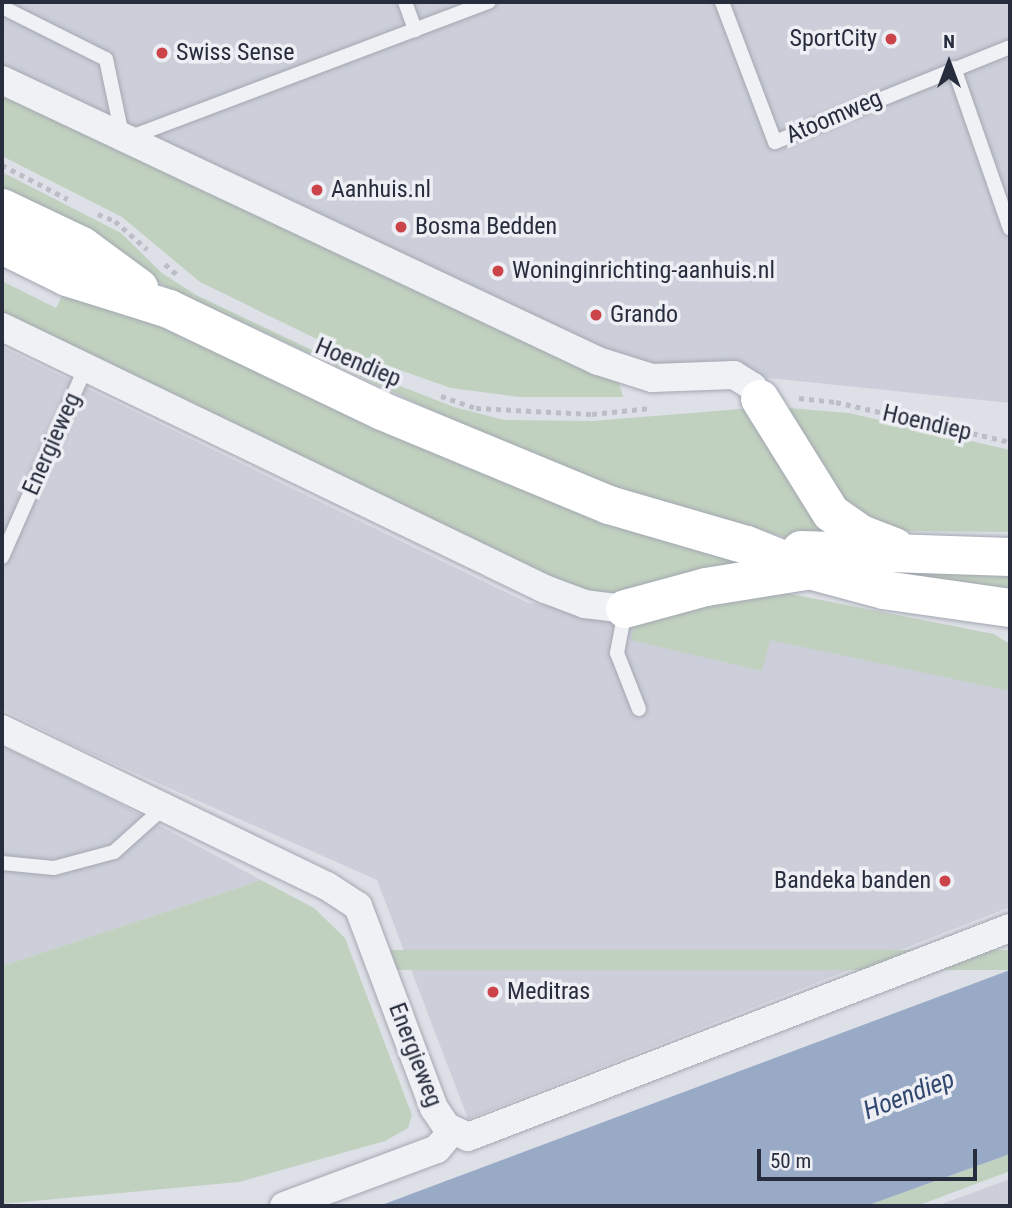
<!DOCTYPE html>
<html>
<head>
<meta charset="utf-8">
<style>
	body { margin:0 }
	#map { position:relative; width:1012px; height:1208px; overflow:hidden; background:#dee0e7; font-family:"Roboto Condensed",sans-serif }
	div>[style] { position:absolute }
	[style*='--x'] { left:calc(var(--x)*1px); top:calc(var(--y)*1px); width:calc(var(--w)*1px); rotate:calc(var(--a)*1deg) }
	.built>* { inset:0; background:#cccfd9 }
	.green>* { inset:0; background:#c1d1bf; transform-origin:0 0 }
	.water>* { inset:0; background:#99aac7 }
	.path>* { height:4.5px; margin-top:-2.25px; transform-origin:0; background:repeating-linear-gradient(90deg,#bcbec5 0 5px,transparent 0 10px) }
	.roads { filter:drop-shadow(0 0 2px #a3a7b1) drop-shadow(0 0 2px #a3a7b1) }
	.lane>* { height:14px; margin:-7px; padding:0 7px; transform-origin:7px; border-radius:7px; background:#f0f1f5 }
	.street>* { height:28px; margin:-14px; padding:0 14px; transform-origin:14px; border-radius:14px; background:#f0f1f5 }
	.secondary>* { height:38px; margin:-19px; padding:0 19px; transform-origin:19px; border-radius:19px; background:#fff }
	.dots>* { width:19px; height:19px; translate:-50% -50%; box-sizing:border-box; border:4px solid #edeff5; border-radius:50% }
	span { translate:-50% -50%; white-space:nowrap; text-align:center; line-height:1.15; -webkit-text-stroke:7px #edeff5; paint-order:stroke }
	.poi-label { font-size:24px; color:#272d3d }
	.right { translate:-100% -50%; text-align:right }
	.left { translate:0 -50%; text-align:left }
	.street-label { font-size:24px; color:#272d3d }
	.water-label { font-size:26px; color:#324770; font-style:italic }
	.frame { position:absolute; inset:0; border:4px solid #272d3d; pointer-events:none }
	.north { position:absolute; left:914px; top:28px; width:70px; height:70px; -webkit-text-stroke:5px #edeff5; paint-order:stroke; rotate:0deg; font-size:19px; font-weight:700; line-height:28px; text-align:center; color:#272d3d }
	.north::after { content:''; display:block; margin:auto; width:24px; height:32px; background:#272d3d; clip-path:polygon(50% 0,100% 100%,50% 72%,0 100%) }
	.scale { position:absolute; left:757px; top:1149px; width:220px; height:32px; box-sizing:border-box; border:4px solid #272d3d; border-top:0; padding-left:9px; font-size:21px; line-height:24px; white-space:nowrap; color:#272d3d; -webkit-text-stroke:5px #edeff5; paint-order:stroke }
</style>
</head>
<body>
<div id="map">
	<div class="built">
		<i style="clip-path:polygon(2px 2px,1010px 2px,1010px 403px,769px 378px,640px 383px,2px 81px)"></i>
		<i style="clip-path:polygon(2px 347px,528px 603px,768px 633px,1010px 678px,1010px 907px,468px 1119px,377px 880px,81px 749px,2px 709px)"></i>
		<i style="clip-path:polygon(2px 746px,105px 796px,261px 880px,2px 966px)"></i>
		<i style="clip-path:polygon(1010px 1179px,1010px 1206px,936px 1206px)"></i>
	</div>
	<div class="green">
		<i style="clip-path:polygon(6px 91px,619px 383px,623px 397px,519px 397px,451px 388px,331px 346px,200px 282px,122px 217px,2px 156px,2px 101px)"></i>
		<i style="clip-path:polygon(2px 172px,121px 233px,162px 273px,196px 295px,331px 359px,454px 407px,504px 420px,592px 421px,753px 408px,837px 528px,795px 540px,599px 484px,511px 447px,168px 288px,95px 243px,2px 197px)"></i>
		<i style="clip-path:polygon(2px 281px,56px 308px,63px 294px,108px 305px,750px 564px,668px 591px,587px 598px,2px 316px)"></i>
		<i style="clip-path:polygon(777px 407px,849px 413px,1010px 450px,1010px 532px,905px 531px,844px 508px)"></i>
		<i style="clip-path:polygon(840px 562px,1010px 568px,1010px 596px)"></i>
		<i style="clip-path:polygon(765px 589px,994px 634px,1010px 644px,1010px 691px,770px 640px,762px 671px,631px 640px,635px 620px)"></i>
		<i style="clip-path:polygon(261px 880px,314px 908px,345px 938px,412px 1115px,408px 1128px,385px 1141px,239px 1182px,2px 1204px,2px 966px)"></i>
		<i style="left:1010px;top:950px;width:20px;height:641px;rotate:90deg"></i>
		<i style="clip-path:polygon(1010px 1154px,1010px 1171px,917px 1206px,866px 1206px)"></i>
	</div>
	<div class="water">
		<i style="clip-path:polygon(1010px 970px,1010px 1154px,866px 1206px,379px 1206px)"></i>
	</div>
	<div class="path">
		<i style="--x:2;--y:165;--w:74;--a:27.3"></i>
		<i style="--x:98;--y:214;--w:18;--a:22"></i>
		<i style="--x:115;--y:221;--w:43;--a:41.2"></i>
		<i style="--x:165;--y:264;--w:18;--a:41"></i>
		<i style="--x:441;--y:396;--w:37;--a:19"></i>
		<i style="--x:476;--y:408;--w:116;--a:3"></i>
		<i style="--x:592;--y:414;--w:59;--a:-5.8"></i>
		<i style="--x:799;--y:398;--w:37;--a:6"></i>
		<i style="--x:836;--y:402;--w:179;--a:12.9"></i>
	</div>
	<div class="roads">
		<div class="lane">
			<i style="--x:405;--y:2;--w:30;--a:70"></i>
			<i style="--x:722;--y:2;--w:150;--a:69.3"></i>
			<i style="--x:775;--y:142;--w:253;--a:-22"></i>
			<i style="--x:2;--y:7;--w:116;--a:26.6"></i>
			<i style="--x:106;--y:59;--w:83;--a:78.1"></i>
			<i style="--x:123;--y:140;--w:391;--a:-20.7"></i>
			<i style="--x:954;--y:68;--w:170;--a:70.8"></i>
			<i style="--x:2;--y:557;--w:206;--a:-66.2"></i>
			<i style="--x:625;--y:611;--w:43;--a:100.8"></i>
			<i style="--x:617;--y:653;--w:60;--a:68.6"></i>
			<i style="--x:2;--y:863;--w:52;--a:5.5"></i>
			<i style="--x:54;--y:868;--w:62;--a:-14.9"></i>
			<i style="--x:114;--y:852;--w:66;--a:-41.9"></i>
		</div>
		<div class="street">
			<i style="--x:2;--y:80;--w:659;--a:25.24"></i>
			<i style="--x:598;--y:361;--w:57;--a:17.5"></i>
			<i style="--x:652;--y:378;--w:82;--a:-2.1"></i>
			<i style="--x:734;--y:375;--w:22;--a:32"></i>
			<i style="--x:753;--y:387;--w:14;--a:60"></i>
			<i style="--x:2;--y:327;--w:603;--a:25.76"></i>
			<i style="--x:545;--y:589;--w:43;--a:20.6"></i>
			<i style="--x:585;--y:604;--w:40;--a:7.1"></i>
			<i style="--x:2;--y:729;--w:361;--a:25.8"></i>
			<i style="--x:327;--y:886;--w:37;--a:33"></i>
			<i style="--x:358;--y:906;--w:216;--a:69.4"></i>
			<i style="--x:434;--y:1108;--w:23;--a:56"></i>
			<i style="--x:447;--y:1127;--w:23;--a:25"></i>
			<i style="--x:468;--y:1137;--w:581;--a:-21.09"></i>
			<i style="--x:284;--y:1206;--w:163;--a:-20.4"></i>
			<i style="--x:437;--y:1149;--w:23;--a:-50"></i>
		</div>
		<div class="secondary">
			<i style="--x:2;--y:208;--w:89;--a:25.4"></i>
			<i style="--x:82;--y:246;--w:71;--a:36.4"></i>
			<i style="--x:2;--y:245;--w:72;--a:26.2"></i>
			<i style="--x:67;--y:277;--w:107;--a:17.4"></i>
			<i style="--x:169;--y:309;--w:236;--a:25.6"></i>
			<i style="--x:382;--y:411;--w:246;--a:22.5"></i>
			<i style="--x:609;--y:505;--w:144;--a:16.2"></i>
			<i style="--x:747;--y:545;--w:67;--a:22"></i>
			<i style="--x:809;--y:570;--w:78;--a:14.9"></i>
			<i style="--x:884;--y:590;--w:127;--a:8.1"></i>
			<i style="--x:760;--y:399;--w:134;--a:58.1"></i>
			<i style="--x:831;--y:513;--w:37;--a:35"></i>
			<i style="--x:861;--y:534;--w:36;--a:21"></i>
			<i style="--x:801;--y:550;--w:209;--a:1.9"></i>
			<i style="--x:625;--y:609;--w:84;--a:-15.2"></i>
			<i style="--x:706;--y:587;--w:101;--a:-9.1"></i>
		</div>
	</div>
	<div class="dots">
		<i style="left:891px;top:39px;background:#cb4449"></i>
		<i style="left:162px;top:53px;background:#cb4449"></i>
		<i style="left:317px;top:190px;background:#cb4449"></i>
		<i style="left:401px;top:227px;background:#cb4449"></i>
		<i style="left:498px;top:271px;background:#cb4449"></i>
		<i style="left:596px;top:315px;background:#cb4449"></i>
		<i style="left:945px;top:881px;background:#cb4449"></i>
		<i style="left:493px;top:992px;background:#cb4449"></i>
	</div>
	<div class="poi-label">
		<span class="right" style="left:877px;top:39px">SportCity</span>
		<span class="left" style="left:176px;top:53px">Swiss Sense</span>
		<span class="left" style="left:331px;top:190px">Aanhuis.nl</span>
		<span class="left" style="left:415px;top:227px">Bosma Bedden</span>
		<span class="left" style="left:512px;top:271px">Woninginrichting-aanhuis.nl</span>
		<span class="left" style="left:610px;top:315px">Grando</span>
		<span class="right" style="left:931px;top:881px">Bandeka banden</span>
		<span class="left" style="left:507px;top:992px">Meditras</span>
	</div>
	<div class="street-label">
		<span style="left:834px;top:117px;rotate:-23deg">Atoomweg</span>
		<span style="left:358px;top:363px;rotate:23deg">Hoendiep</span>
		<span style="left:927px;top:423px;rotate:13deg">Hoendiep</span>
		<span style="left:52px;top:444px;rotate:-66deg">Energieweg</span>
		<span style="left:415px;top:1055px;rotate:69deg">Energieweg</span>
	</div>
	<div class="water-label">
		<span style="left:909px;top:1095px;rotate:-21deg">Hoendiep</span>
	</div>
	<div class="frame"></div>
	<div class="north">N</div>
	<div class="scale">50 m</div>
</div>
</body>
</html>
